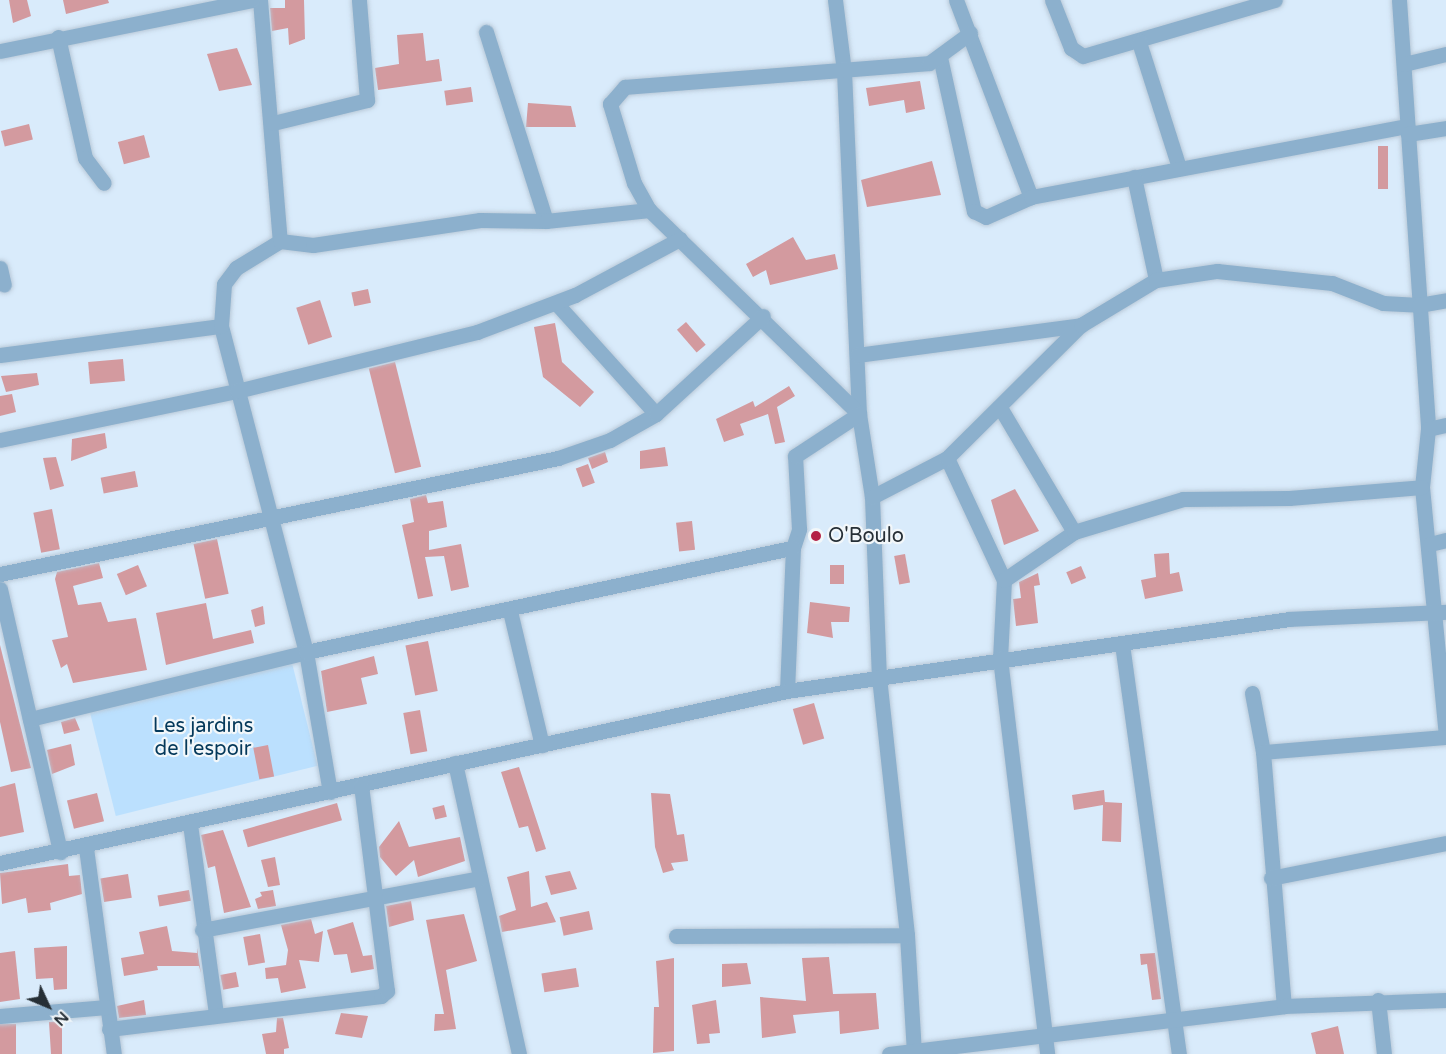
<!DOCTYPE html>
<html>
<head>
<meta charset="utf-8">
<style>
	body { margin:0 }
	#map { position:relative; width:1446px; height:1054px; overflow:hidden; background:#d9ebfb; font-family:"Varela Round",sans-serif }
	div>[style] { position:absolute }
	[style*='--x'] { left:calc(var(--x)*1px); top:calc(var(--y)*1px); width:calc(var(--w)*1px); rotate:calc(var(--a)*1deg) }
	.green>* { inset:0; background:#bbe0fe; transform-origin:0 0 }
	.building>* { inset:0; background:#d39a9f; transform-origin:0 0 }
	.roads { filter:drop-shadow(0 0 2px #b9c9d8) drop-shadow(0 0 2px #b9c9d8) }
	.street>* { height:15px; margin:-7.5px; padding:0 7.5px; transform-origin:7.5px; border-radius:7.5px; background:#8cb0cd }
	.dots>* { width:16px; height:16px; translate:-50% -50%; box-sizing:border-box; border:3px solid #f2f7fa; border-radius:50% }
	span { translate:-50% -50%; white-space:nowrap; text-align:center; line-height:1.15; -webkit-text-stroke:4.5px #f2f7fa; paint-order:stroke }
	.poi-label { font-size:20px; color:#262f36 }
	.left { translate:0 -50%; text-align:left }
	.park-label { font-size:20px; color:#04395b }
	.north { position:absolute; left:18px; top:976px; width:60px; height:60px; -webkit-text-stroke:4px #f2f7fa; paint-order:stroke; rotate:134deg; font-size:16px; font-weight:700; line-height:24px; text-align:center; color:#262f36 }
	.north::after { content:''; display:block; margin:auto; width:21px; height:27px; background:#262f36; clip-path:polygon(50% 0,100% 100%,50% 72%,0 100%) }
</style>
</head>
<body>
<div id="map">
	<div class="green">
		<i style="left:291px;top:659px;width:110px;height:208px;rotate:76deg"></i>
	</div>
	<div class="building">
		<i style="clip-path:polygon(9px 0,27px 0,31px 16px,13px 23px)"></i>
		<i style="clip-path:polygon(63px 0,108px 0,109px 3px,66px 14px)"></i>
		<i style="clip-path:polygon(285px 0,304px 0,305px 39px,289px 45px,288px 28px,272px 31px,270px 8px,285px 8px)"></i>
		<i style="clip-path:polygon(423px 33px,426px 61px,439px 59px,442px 81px,378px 90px,375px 68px,399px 64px,397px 35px)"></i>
		<i style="clip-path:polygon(237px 48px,252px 85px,219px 91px,207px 54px)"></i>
		<i style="clip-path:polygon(920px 81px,925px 109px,906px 113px,904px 100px,869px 106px,866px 88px)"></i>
		<i style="left:471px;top:87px;width:15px;height:27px;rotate:82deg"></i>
		<i style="clip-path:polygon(528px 103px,571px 106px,576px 127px,526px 127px)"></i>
		<i style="left:29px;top:124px;width:16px;height:29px;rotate:76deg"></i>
		<i style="left:144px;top:135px;width:23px;height:27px;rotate:75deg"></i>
		<i style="left:1378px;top:146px;width:10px;height:43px"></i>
		<i style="clip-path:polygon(932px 161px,941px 195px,867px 207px,861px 180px)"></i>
		<i style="clip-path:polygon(793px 237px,806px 260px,835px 254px,838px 269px,770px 285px,766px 270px,753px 277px,746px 264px)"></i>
		<i style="left:368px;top:289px;width:14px;height:17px;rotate:78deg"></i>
		<i style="left:320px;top:300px;width:39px;height:25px;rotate:72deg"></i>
		<i style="left:686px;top:322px;width:30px;height:12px;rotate:49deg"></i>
		<i style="clip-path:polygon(555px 323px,562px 362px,594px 392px,580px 407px,543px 377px,534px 327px)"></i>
		<i style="left:123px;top:359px;width:22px;height:35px;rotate:85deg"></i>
		<i style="left:395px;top:362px;width:108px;height:27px;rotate:76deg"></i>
		<i style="clip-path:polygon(37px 373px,39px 385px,6px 392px,1px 376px)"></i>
		<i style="clip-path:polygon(789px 386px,795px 396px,777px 407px,785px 442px,775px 444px,768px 414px,740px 424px,744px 435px,724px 442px,716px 419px,753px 401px,755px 407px)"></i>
		<i style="clip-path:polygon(12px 394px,16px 412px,0 416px,0 396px)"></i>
		<i style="clip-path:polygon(105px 433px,107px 448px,71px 461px,72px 439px)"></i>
		<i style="clip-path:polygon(665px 447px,668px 466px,640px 469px,640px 451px)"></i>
		<i style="clip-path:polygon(605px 452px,608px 462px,592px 469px,588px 458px)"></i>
		<i style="clip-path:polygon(56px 457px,64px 486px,50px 490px,43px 458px)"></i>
		<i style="left:588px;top:464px;width:20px;height:13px;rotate:70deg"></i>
		<i style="left:135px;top:471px;width:16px;height:35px;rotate:79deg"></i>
		<i style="clip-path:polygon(1015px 489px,1039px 531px,1004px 545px,991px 500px)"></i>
		<i style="clip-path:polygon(426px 495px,428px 503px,443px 501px,447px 527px,429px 531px,429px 550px,461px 544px,469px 587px,451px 591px,444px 556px,425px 557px,433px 596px,418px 599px,402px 525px,414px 522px,410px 499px)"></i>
		<i style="left:52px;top:509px;width:41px;height:19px;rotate:79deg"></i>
		<i style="left:692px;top:521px;width:29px;height:16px;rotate:84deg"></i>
		<i style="left:217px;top:539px;width:56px;height:24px;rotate:78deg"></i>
		<i style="clip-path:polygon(1169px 553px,1170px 574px,1179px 572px,1183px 591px,1145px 599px,1141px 580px,1156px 577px,1154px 554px)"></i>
		<i style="left:905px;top:554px;width:29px;height:11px;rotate:80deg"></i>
		<i style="clip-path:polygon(99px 563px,103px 578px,73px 586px,78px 605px,101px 602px,108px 622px,136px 618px,147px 670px,73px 683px,67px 664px,61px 668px,52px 640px,68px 637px,55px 579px,57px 572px)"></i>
		<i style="left:138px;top:565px;width:23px;height:23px;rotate:67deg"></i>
		<i style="left:830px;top:565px;width:14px;height:19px"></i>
		<i style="left:1081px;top:566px;width:13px;height:16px;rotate:67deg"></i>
		<i style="clip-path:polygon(1038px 573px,1040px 585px,1034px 586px,1038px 623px,1016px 626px,1013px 599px,1021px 598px,1019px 582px)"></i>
		<i style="clip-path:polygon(810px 602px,850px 607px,849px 622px,831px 622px,833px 638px,807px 633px)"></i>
		<i style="clip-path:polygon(206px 603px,213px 639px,251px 630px,254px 643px,166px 665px,156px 613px)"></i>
		<i style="clip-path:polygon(263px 606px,265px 624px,255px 627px,251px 610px)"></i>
		<i style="left:428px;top:641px;width:51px;height:23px;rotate:79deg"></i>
		<i style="clip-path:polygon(0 645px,31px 768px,11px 772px,0 722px)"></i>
		<i style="clip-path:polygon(374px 656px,378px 674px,361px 678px,367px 704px,327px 712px,321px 671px)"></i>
		<i style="left:814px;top:703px;width:37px;height:22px;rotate:74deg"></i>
		<i style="left:420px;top:710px;width:42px;height:17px;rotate:80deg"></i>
		<i style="clip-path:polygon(75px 718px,80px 730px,64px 734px,61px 722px)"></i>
		<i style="clip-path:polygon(71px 744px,75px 765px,52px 774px,47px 750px)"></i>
		<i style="left:268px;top:745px;width:32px;height:15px;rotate:79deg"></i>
		<i style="clip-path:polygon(519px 767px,546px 849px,536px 852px,528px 826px,519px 828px,501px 772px)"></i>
		<i style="clip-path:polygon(15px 783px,24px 832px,0 837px,0 787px)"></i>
		<i style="clip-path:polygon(1104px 790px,1105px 802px,1122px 803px,1121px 842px,1102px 841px,1103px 805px,1074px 810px,1072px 795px)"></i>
		<i style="left:97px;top:793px;width:29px;height:31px;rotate:76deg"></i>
		<i style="clip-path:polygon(651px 793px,670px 794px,677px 835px,684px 834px,688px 861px,671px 863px,674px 870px,663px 873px,655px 847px)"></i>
		<i style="left:337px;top:803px;width:18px;height:98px;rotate:74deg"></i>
		<i style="left:444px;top:805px;width:12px;height:12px;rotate:76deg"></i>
		<i style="clip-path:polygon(399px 821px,409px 847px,460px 837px,465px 861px,418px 877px,414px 860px,396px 876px,380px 857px,379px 847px)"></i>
		<i style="clip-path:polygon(223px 830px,251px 907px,224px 913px,215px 866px,208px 868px,201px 835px)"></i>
		<i style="clip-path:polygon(275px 857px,280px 885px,268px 887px,261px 860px)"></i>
		<i style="clip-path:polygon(68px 864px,69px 876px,80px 875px,82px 894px,50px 903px,51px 910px,28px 913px,26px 898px,2px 904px,0 873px)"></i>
		<i style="clip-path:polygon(529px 871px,531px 907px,547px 902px,556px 922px,502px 932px,499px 916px,516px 910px,507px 877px)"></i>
		<i style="clip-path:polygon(570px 871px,577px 889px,551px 895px,545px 876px)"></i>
		<i style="left:128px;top:874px;width:24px;height:28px;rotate:81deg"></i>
		<i style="left:189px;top:890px;width:11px;height:32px;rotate:80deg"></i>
		<i style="clip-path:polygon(273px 890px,276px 906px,258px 909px,255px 899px,262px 896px,260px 892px)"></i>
		<i style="clip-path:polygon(411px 901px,414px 920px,389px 927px,386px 906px)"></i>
		<i style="left:589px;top:911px;width:19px;height:30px;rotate:78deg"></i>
		<i style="clip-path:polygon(464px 914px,477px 961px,446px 970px,456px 1029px,434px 1031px,435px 1014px,444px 1014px,426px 920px)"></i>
		<i style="clip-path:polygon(311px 919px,315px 934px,323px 931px,319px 962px,299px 960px,306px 988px,281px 993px,278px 978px,266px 979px,265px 968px,286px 965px,288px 950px,281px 925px)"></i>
		<i style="clip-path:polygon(353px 922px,363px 956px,372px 955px,374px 969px,351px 973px,347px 954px,334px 955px,327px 930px)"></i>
		<i style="clip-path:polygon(167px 926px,172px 951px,197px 953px,197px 948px,201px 973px,199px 966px,157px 966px,158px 970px,124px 976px,121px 958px,144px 954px,139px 932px)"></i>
		<i style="left:260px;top:934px;width:29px;height:17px;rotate:80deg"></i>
		<i style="clip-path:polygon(67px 946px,67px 989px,54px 990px,53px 978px,36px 979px,34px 948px)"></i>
		<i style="clip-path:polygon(15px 951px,20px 999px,0 1002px,0 953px)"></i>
		<i style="clip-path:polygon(1155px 953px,1161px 999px,1152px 1000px,1147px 964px,1141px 965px,1140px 954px)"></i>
		<i style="clip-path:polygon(829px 957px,833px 994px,876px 993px,879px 1029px,840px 1034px,839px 1011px,793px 1015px,796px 1033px,762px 1038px,760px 997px,806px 1001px,802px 958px)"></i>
		<i style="clip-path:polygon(674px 958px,674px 1051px,653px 1053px,654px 1007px,659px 1007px,656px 961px)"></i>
		<i style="clip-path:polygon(747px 963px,751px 984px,722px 987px,722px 964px)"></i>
		<i style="left:576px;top:968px;width:19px;height:35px;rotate:81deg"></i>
		<i style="left:236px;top:972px;width:15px;height:16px;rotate:79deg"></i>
		<i style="clip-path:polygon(144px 1000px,146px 1015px,119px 1018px,117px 1006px)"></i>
		<i style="clip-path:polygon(716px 1000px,720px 1033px,709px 1034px,710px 1043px,697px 1044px,692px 1005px)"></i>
		<i style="clip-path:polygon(341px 1013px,368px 1016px,362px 1038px,335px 1034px)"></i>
		<i style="clip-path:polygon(277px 1018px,283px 1018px,289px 1048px,284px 1049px,284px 1054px,266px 1054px,262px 1034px,276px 1032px)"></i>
		<i style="clip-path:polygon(62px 1021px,62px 1054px,51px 1054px,49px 1022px)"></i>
		<i style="left:16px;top:1024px;width:30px;height:16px;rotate:90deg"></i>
		<i style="clip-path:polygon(1338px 1026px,1344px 1054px,1316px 1054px,1311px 1033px)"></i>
	</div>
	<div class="roads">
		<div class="street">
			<i style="--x:260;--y:0;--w:242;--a:85.3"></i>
			<i style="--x:835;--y:0;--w:72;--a:82.8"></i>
			<i style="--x:844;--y:71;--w:343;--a:87.5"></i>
			<i style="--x:859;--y:414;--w:84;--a:81.1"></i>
			<i style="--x:872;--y:497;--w:180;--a:87.8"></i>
			<i style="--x:879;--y:677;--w:260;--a:83.8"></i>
			<i style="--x:907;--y:935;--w:119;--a:86.6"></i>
			<i style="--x:956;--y:0;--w:211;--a:69.2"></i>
			<i style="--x:1052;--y:0;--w:52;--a:68.4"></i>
			<i style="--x:1071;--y:48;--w:14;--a:34"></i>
			<i style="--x:1083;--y:56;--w:200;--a:-16.3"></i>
			<i style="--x:1399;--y:0;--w:430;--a:86.1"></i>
			<i style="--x:1428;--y:429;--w:58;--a:95.9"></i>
			<i style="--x:1422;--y:487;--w:248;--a:84.5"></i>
			<i style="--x:486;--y:32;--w:198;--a:72.4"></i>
			<i style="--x:58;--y:37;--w:124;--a:77.4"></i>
			<i style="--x:85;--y:158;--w:31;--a:53"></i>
			<i style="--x:1139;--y:42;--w:131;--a:72.3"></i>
			<i style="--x:0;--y:51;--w:257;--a:-11.4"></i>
			<i style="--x:940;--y:57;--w:158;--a:77.6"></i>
			<i style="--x:974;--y:211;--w:13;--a:27"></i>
			<i style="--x:986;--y:217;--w:49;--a:-24"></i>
			<i style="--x:1031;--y:197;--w:383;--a:-10.7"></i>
			<i style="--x:1404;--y:64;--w:43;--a:-13.4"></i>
			<i style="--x:273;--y:123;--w:97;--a:-13.7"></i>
			<i style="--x:367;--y:100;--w:100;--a:-94.6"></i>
			<i style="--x:1408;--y:134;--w:38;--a:-9"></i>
			<i style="--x:1134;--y:177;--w:105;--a:77.9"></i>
			<i style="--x:0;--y:268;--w:17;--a:77"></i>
			<i style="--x:556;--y:303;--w:149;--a:48"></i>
			<i style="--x:221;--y:326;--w:337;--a:75.4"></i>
			<i style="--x:306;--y:652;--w:142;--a:80.3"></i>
			<i style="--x:0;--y:355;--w:223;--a:-7.5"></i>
			<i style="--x:221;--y:326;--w:42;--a:-85.9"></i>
			<i style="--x:224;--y:284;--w:20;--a:-53"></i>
			<i style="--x:236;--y:268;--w:52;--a:-31.5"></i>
			<i style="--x:280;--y:241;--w:33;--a:7"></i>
			<i style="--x:313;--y:245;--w:169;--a:-8.5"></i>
			<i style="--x:480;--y:220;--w:66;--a:0.9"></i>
			<i style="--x:546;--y:221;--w:104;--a:-6.1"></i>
			<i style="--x:857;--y:355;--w:226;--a:-7.6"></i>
			<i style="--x:1001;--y:409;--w:143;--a:59.3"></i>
			<i style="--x:859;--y:414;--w:293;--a:-135.8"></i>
			<i style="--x:649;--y:210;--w:31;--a:-119"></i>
			<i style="--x:634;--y:183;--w:83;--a:-106.9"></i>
			<i style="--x:610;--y:104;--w:23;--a:-49"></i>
			<i style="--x:625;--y:87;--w:305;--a:-4.5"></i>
			<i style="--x:929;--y:63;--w:51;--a:-36.2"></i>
			<i style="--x:1428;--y:429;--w:18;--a:-13"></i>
			<i style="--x:0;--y:440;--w:242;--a:-11.7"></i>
			<i style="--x:237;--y:391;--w:247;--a:-13.8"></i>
			<i style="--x:477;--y:332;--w:105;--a:-20.7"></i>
			<i style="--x:575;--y:295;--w:119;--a:-28.1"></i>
			<i style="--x:947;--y:458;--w:135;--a:65"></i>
			<i style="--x:1004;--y:580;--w:78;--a:92.9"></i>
			<i style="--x:1000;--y:658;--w:399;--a:83.2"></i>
			<i style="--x:872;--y:497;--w:85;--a:-27.5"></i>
			<i style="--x:947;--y:458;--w:189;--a:-44.8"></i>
			<i style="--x:1081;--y:325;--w:87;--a:-31"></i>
			<i style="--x:1156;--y:280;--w:62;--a:-8.4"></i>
			<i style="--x:1217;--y:271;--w:116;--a:6"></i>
			<i style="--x:1332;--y:283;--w:55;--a:21.4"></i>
			<i style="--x:1383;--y:303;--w:36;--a:3"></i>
			<i style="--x:1419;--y:305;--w:27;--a:-10"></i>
			<i style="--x:1430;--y:544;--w:16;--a:-14"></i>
			<i style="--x:0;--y:574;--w:570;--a:-11.74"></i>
			<i style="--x:558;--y:458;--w:55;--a:-19.1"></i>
			<i style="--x:610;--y:440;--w:53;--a:-29.5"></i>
			<i style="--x:656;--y:414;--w:145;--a:-42.5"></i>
			<i style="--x:1004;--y:580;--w:85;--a:-34.4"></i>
			<i style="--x:1074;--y:532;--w:114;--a:-16.8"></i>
			<i style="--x:1183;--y:499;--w:106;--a:-0.5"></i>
			<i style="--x:1289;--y:498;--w:133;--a:-4.7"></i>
			<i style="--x:0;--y:589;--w:270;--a:77.1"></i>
			<i style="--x:510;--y:611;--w:138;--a:76.6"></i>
			<i style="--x:1122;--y:644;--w:414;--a:82.1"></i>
			<i style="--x:787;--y:691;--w:143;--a:-87.6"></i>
			<i style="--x:793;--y:548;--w:20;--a:-72"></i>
			<i style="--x:799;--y:529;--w:73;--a:-93.1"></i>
			<i style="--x:795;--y:456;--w:77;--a:-33.3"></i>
			<i style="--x:1252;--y:693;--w:60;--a:79.4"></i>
			<i style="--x:1263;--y:752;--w:255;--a:85.3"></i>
			<i style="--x:30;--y:719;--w:284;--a:-13.6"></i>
			<i style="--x:306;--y:652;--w:498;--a:-12.1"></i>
			<i style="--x:1263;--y:752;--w:184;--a:-4.7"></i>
			<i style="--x:455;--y:763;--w:298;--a:77.6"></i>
			<i style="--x:190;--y:824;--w:192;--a:82.2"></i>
			<i style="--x:86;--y:848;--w:208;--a:82.3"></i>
			<i style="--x:0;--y:863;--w:806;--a:-12.33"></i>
			<i style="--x:787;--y:691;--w:507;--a:-8.16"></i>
			<i style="--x:1289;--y:619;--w:157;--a:-2.6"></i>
			<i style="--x:1271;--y:878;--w:178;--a:-11.3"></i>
			<i style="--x:202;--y:930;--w:283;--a:-10.6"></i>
			<i style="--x:676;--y:936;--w:231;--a:-0.2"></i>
			<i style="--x:1378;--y:1000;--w:54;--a:83.7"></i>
			<i style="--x:0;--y:1016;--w:107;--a:-4.8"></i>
			<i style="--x:109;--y:1029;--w:274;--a:-6.9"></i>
			<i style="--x:381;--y:996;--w:8;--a:-40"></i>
			<i style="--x:387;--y:991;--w:207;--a:-97.2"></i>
			<i style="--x:889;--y:1054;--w:398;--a:-6.9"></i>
			<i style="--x:1284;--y:1006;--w:162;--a:-2.1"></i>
		</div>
	</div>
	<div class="dots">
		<i style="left:816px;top:536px;background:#b32045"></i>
	</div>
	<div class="poi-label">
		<span class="left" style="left:828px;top:536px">O'Boulo</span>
	</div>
	<div class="park-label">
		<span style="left:203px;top:738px">Les jardins<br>de l'espoir</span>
	</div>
	<div class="north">N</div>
</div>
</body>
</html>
